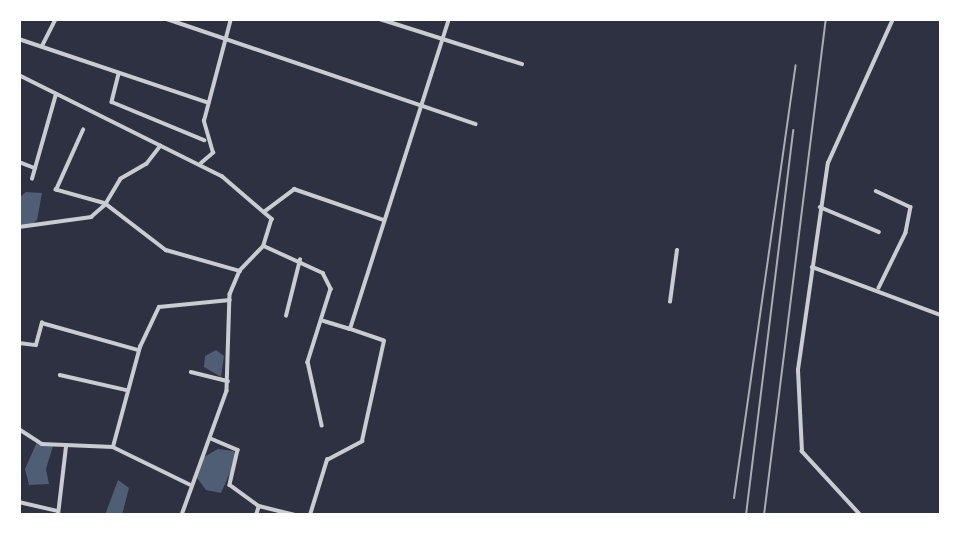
<!DOCTYPE html>
<html>
<head>
<meta charset="utf-8">
<style>
	body { margin:0 }
	#map { position:relative; width:960px; height:534px; overflow:hidden; background:#2d3142; font-family:"Space Grotesk",sans-serif }
	div>[style] { position:absolute }
	[style*='--x'] { left:calc(var(--x)*1px); top:calc(var(--y)*1px); width:calc(var(--w)*1px); rotate:calc(var(--a)*1deg) }
	.water>* { inset:0; background:#4f5d75 }
	.minor>* { height:3.5px; margin:-1.75px; padding:0 1.75px; transform-origin:1.75px; border-radius:1.75px; background:#caccd0 }
	.rail>* { height:2px; margin:-1px; padding:0 1px; transform-origin:1px; border-radius:1px; background:#abadb3 }
	span { translate:-50% -50%; white-space:nowrap; text-align:center; line-height:1.15; -webkit-text-stroke:6px #fff; paint-order:stroke }
	.frame { position:absolute; inset:0; border:21px solid #fff; pointer-events:none }
</style>
</head>
<body>
<div id="map">
	<div class="water">
		<i style="clip-path:polygon(26px 192px,42px 193px,37px 220px,28px 227px,19px 224px,19px 198px)"></i>
		<i style="clip-path:polygon(216px 350px,224px 356px,221px 377px,204px 367px,205px 356px)"></i>
		<i style="clip-path:polygon(37px 442px,53px 446px,46px 469px,49px 484px,29px 485px,25px 469px)"></i>
		<i style="clip-path:polygon(218px 449px,234px 451px,236px 459px,221px 493px,206px 490px,197px 478px,204px 457px)"></i>
		<i style="clip-path:polygon(118px 480px,129px 488px,122px 515px,105px 515px)"></i>
	</div>
	<div class="minor">
		<i style="--x:167;--y:19;--w:326;--a:18.8"></i>
		<i style="--x:380;--y:19;--w:149;--a:17.6"></i>
		<i style="--x:19;--y:39;--w:200;--a:18.6"></i>
		<i style="--x:42;--y:46;--w:30;--a:-63"></i>
		<i style="--x:119;--y:74;--w:29;--a:104"></i>
		<i style="--x:112;--y:102;--w:100;--a:22.4"></i>
		<i style="--x:19;--y:75;--w:227;--a:26.5"></i>
		<i style="--x:222;--y:176;--w:66;--a:40.7"></i>
		<i style="--x:272;--y:219;--w:28;--a:107"></i>
		<i style="--x:264;--y:246;--w:35;--a:134"></i>
		<i style="--x:240;--y:271;--w:25;--a:113"></i>
		<i style="--x:230;--y:294;--w:97;--a:91.8"></i>
		<i style="--x:227;--y:391;--w:132;--a:109.9"></i>
		<i style="--x:161;--y:146;--w:23;--a:128"></i>
		<i style="--x:147;--y:164;--w:30;--a:150"></i>
		<i style="--x:121;--y:179;--w:29;--a:121"></i>
		<i style="--x:106;--y:204;--w:76;--a:37.5"></i>
		<i style="--x:166;--y:250;--w:77;--a:15.8"></i>
		<i style="--x:19;--y:162;--w:17;--a:21"></i>
		<i style="--x:201;--y:163;--w:16;--a:-40"></i>
		<i style="--x:213;--y:153;--w:33;--a:-106"></i>
		<i style="--x:204;--y:121;--w:106;--a:-75.2"></i>
		<i style="--x:32;--y:179;--w:88;--a:-74.2"></i>
		<i style="--x:876;--y:191;--w:38;--a:25"></i>
		<i style="--x:911;--y:207;--w:26;--a:101"></i>
		<i style="--x:906;--y:233;--w:61;--a:116.1"></i>
		<i style="--x:820;--y:207;--w:64;--a:23"></i>
		<i style="--x:264;--y:212;--w:38;--a:-37"></i>
		<i style="--x:294;--y:189;--w:95;--a:19"></i>
		<i style="--x:19;--y:227;--w:73;--a:-7.9"></i>
		<i style="--x:91;--y:217;--w:20;--a:-41"></i>
		<i style="--x:106;--y:204;--w:52;--a:-164.4"></i>
		<i style="--x:56;--y:190;--w:66;--a:-65.8"></i>
		<i style="--x:264;--y:246;--w:65;--a:24.6"></i>
		<i style="--x:323;--y:273;--w:18;--a:63"></i>
		<i style="--x:331;--y:289;--w:77;--a:107.5"></i>
		<i style="--x:308;--y:362;--w:65;--a:77.5"></i>
		<i style="--x:812;--y:267;--w:138;--a:20.4"></i>
		<i style="--x:670;--y:302;--w:52;--a:-82.3"></i>
		<i style="--x:286;--y:316;--w:58;--a:-76"></i>
		<i style="--x:324;--y:321;--w:27;--a:17"></i>
		<i style="--x:19;--y:343;--w:17;--a:7"></i>
		<i style="--x:36;--y:345;--w:23;--a:-75"></i>
		<i style="--x:42;--y:323;--w:100;--a:15.7"></i>
		<i style="--x:191;--y:372;--w:38;--a:14"></i>
		<i style="--x:60;--y:375;--w:68;--a:12.8"></i>
		<i style="--x:19;--y:429;--w:27;--a:33"></i>
		<i style="--x:42;--y:444;--w:71;--a:2.4"></i>
		<i style="--x:113;--y:447;--w:85;--a:26"></i>
		<i style="--x:212;--y:439;--w:28;--a:23"></i>
		<i style="--x:238;--y:450;--w:36;--a:103"></i>
		<i style="--x:230;--y:485;--w:36;--a:36"></i>
		<i style="--x:259;--y:506;--w:38;--a:14"></i>
		<i style="--x:113;--y:447;--w:104;--a:-74.9"></i>
		<i style="--x:140;--y:347;--w:44;--a:-64.6"></i>
		<i style="--x:159;--y:307;--w:71;--a:-5.6"></i>
		<i style="--x:19;--y:502;--w:40;--a:13"></i>
		<i style="--x:58;--y:515;--w:68;--a:-83.3"></i>
		<i style="--x:256;--y:515;--w:9;--a:-72"></i>
		<i style="--x:310;--y:515;--w:58;--a:-72.8"></i>
		<i style="--x:327;--y:460;--w:40;--a:-28"></i>
		<i style="--x:362;--y:441;--w:102;--a:-77.6"></i>
		<i style="--x:384;--y:341;--w:36;--a:-161"></i>
		<i style="--x:350;--y:329;--w:325;--a:-72.3"></i>
		<i style="--x:860;--y:515;--w:86;--a:-132.6"></i>
		<i style="--x:802;--y:452;--w:82;--a:-92.8"></i>
		<i style="--x:798;--y:370;--w:209;--a:-81.8"></i>
		<i style="--x:828;--y:163;--w:158;--a:-65.7"></i>
	</div>
	<div class="rail">
		<i style="--x:734;--y:498;--w:437;--a:-81.9"></i>
		<i style="--x:746;--y:515;--w:388;--a:-83"></i>
		<i style="--x:764;--y:515;--w:500;--a:-82.9"></i>
	</div>
	<div class="frame"></div>
</div>
</body>
</html>
